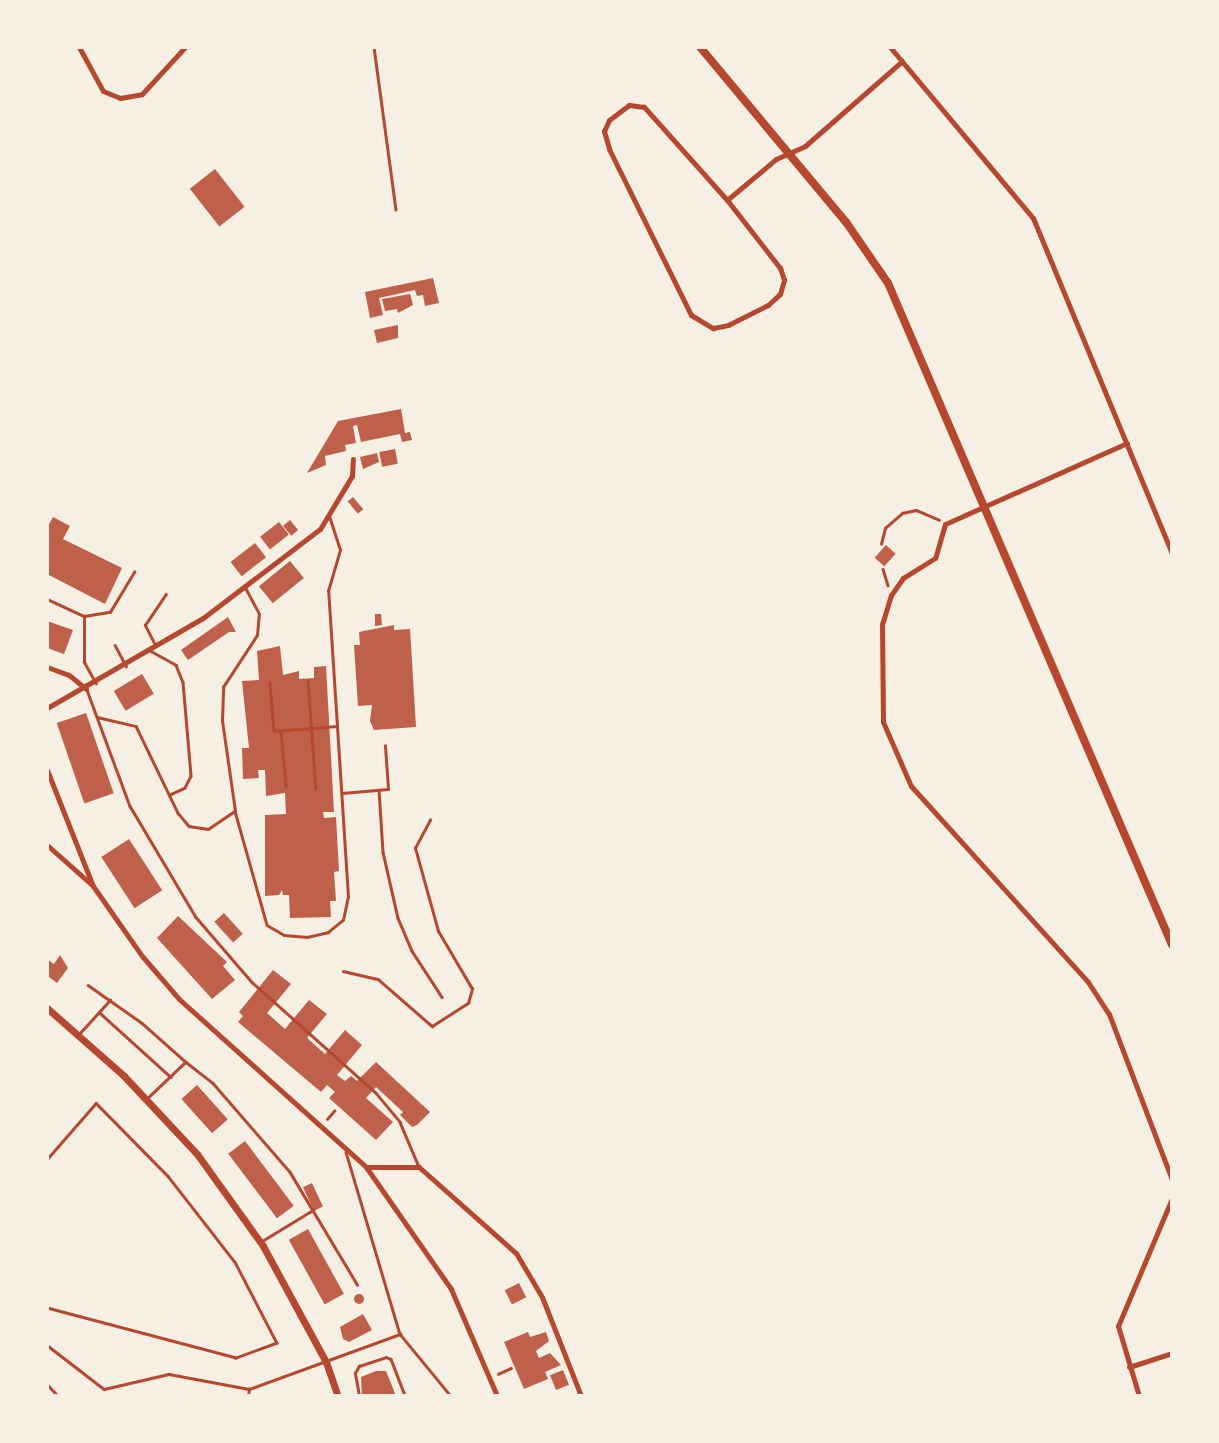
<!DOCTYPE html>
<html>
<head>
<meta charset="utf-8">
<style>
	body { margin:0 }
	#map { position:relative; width:1219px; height:1443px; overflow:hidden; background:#f6efe4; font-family:Literata,serif }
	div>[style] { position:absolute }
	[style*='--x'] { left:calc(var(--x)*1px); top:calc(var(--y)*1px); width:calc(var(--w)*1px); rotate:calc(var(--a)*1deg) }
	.building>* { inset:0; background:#bf614a; transform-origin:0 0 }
	.round { border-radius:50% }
	.path>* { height:2.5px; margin:-1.25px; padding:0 1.25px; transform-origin:1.25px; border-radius:1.25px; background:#b5482f }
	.service>* { height:2.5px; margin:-1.25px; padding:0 1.25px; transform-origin:1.25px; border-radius:1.25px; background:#b5482f }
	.minor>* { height:5px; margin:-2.5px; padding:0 2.5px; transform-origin:2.5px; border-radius:2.5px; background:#b5482f }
	.tertiary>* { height:7px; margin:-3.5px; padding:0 3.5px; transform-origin:3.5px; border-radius:3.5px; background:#b5482f }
	.secondary>* { height:8px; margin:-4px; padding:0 4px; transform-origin:4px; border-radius:4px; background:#b5482f }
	span { translate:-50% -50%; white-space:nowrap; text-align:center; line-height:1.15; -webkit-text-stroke:5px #f6efe4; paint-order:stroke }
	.frame { position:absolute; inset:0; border:49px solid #f6efe4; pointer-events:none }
</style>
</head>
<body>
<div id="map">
	<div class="building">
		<i style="left:215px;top:169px;width:48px;height:32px;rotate:52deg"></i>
		<i style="clip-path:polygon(433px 278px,439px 303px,425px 306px,423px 295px,417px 296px,415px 290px,379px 298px,383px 315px,370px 318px,365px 292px)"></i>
		<i style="clip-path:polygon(410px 294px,413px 305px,398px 313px,397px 309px,385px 311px,382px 299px)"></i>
		<i style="clip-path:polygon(398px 325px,398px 338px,377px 343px,374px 330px)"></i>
		<i style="clip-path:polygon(401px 409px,405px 433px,410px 432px,412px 440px,402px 442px,400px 434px,361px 442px,357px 425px,353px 426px,356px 443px,345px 445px,346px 451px,325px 456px,326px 465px,307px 473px,338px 421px)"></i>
		<i style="left:395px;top:449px;width:15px;height:16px;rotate:79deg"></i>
		<i style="clip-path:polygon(377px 453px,379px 462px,363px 469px,360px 457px)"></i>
		<i style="left:353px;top:497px;width:16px;height:7px;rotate:50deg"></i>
		<i style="clip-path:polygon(53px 517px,70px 526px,63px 539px,122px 568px,105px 604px,47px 574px,47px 528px)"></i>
		<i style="left:290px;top:520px;width:13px;height:9px;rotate:51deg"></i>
		<i style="left:279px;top:522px;width:16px;height:24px;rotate:52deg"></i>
		<i style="left:255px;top:543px;width:18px;height:31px;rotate:52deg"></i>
		<i style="left:886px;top:545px;width:13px;height:17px;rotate:42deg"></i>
		<i style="left:290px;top:561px;width:22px;height:40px;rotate:51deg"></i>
		<i style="clip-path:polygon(375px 614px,381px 614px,382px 625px,375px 626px)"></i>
		<i style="clip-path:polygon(228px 617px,236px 632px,229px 632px,188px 660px,181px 650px)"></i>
		<i style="clip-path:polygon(47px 621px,73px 630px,64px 654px,47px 648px)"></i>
		<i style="clip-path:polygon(394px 625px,394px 630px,410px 629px,416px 727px,374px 730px,370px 721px,372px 705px,358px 706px,354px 645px,360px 645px,359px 632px)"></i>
		<i style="clip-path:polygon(280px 646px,283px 675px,299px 671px,299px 679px,314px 678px,314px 667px,326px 666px,334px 812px,323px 812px,324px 818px,336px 817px,339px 871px,334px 872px,336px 901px,330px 901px,331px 917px,290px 918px,289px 895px,283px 895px,282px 890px,279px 895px,265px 896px,265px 815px,286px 814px,285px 793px,266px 796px,265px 770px,258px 770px,259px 778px,243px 779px,242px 748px,249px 748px,242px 681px,259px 680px,257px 651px)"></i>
		<i style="left:142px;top:674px;width:23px;height:33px;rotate:59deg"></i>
		<i style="left:86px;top:713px;width:85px;height:31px;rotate:71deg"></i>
		<i style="left:129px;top:839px;width:61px;height:33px;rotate:57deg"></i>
		<i style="left:224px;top:913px;width:28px;height:13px;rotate:48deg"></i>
		<i style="clip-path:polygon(178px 916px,227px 962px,223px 966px,235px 980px,212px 999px,157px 938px)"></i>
		<i style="clip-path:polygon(60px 955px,68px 968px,57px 983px,49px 977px,47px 959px,54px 964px)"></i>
		<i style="clip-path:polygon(273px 970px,291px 984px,267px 1013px,285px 1029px,309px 1000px,327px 1014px,307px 1038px,325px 1054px,345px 1030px,362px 1045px,337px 1075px,345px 1081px,351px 1076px,357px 1081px,376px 1062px,430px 1112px,417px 1125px,412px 1127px,400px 1115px,403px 1112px,376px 1087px,366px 1098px,393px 1122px,376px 1140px,329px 1098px,335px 1092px,327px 1085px,321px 1092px,238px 1022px,243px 1016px,239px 1012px)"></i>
		<i style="left:197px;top:1085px;width:46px;height:21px;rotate:48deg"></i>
		<i style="left:245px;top:1141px;width:81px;height:21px;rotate:53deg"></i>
		<i style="left:312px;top:1183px;width:26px;height:10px;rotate:65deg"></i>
		<i style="left:308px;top:1229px;width:74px;height:22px;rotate:61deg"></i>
		<i style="left:519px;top:1283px;width:16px;height:16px;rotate:63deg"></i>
		<i class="round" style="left:354px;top:1294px;width:10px;height:10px"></i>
		<i style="clip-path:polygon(363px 1314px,372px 1330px,349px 1342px,343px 1339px,340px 1327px)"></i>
		<i style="clip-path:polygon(528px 1332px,530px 1337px,546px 1332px,549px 1341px,536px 1351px,539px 1358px,550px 1353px,561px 1365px,545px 1372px,548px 1379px,524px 1389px,504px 1342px)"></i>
		<i style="left:563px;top:1370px;width:16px;height:14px;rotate:68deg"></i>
		<i style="clip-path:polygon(376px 1371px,386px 1371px,396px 1396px,362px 1396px,361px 1377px)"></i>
	</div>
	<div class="path">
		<i style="--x:881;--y:544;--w:16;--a:-76"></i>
		<i style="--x:885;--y:528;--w:23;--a:-41"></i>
		<i style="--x:902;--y:513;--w:14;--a:-12"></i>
		<i style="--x:916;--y:510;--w:25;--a:23"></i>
		<i style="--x:883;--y:569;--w:17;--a:73"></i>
		<i style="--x:343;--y:971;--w:36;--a:13"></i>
		<i style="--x:378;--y:979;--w:72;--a:41"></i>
		<i style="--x:432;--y:1026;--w:43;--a:-32.6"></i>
		<i style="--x:468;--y:1003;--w:15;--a:-74"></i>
		<i style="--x:472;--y:989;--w:67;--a:-120.4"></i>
		<i style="--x:438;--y:931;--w:86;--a:-105.5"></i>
		<i style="--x:415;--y:848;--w:32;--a:-62"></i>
		<i style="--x:327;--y:1119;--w:11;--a:-49"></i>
		<i style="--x:498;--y:1374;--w:14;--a:-25"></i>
	</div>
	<div class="service">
		<i style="--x:374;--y:47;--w:164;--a:82.3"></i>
		<i style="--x:47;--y:599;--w:41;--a:24.7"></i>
		<i style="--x:115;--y:645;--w:24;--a:62"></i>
		<i style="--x:155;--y:645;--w:22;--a:-117"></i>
		<i style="--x:145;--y:625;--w:37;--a:-56"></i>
		<i style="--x:151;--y:651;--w:29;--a:29"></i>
		<i style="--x:176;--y:665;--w:18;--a:68"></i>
		<i style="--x:183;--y:682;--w:94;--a:85.1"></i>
		<i style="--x:191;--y:776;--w:13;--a:117"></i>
		<i style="--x:185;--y:788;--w:17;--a:155"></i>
		<i style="--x:308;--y:681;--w:108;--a:85.8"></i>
		<i style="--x:270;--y:683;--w:48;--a:85.2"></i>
		<i style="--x:274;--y:731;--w:63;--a:-4.5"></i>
		<i style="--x:96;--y:684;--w:25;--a:-119"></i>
		<i style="--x:84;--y:662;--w:46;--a:-90"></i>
		<i style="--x:84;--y:616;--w:26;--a:-9"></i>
		<i style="--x:110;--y:612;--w:47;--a:-59"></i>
		<i style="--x:87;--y:690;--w:124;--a:69.7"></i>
		<i style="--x:130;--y:806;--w:129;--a:59.3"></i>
		<i style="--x:196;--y:917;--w:86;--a:49.3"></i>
		<i style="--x:252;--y:982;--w:166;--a:41.8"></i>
		<i style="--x:376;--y:1093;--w:38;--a:50"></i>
		<i style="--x:400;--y:1122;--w:49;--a:67.1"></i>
		<i style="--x:97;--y:717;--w:40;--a:13"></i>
		<i style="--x:136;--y:726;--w:97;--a:64.2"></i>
		<i style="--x:178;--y:813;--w:17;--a:50"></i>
		<i style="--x:189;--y:826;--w:19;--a:9"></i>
		<i style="--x:208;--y:829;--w:32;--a:-34"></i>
		<i style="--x:235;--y:811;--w:91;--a:-98.2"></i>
		<i style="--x:222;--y:721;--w:34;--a:-88"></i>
		<i style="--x:223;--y:687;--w:62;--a:-56.8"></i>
		<i style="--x:257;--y:635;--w:21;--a:-85"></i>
		<i style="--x:259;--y:614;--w:30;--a:-118"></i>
		<i style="--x:281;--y:730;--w:56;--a:84.9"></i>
		<i style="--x:379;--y:790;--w:62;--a:86.3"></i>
		<i style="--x:383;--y:852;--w:68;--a:77.2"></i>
		<i style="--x:398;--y:918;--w:36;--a:67"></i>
		<i style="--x:412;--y:951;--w:55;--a:56.9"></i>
		<i style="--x:342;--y:793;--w:46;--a:-5"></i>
		<i style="--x:388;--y:789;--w:43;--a:-94"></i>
		<i style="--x:235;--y:811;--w:118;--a:74.3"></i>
		<i style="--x:267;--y:925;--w:20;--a:30"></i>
		<i style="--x:284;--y:935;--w:23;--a:5"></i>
		<i style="--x:307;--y:937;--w:22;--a:-13"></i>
		<i style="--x:328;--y:932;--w:19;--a:-39"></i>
		<i style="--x:343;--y:920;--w:24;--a:-78"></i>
		<i style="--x:348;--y:897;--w:307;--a:-93.7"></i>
		<i style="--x:328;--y:591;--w:43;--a:-73.7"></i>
		<i style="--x:340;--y:550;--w:36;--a:-108"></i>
		<i style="--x:88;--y:985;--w:66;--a:35.1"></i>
		<i style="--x:142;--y:1023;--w:59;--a:41.6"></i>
		<i style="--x:186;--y:1062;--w:54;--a:136.5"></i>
		<i style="--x:99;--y:1012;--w:97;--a:42.1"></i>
		<i style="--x:79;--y:1034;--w:46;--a:-47.6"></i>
		<i style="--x:186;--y:1062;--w:34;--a:38"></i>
		<i style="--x:213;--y:1083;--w:118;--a:49.1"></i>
		<i style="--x:290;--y:1172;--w:131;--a:59.1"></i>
		<i style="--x:346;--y:1152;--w:190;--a:73.5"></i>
		<i style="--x:400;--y:1334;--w:80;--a:50.6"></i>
		<i style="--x:47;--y:1159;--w:74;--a:-48.8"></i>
		<i style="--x:96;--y:1103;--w:103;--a:45.4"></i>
		<i style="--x:168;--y:1176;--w:109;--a:52.1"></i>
		<i style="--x:235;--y:1262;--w:91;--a:62.6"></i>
		<i style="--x:277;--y:1343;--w:44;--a:159.9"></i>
		<i style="--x:236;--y:1358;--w:196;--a:-165.2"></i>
		<i style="--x:262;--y:1241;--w:60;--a:-31.3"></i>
		<i style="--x:47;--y:1345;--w:72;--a:37.7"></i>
		<i style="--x:104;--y:1389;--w:67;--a:-13"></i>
		<i style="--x:169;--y:1374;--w:81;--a:10.6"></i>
		<i style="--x:47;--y:1384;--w:16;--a:47"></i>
		<i style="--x:248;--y:1396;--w:7;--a:-82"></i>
		<i style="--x:249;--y:1389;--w:161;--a:-20"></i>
		<i style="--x:359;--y:1396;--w:23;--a:-100"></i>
		<i style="--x:355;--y:1373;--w:8;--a:-60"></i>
		<i style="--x:359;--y:1366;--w:28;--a:-18"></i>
		<i style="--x:386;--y:1357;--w:5;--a:22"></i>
		<i style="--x:391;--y:1359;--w:40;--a:69"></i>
	</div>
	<div class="minor">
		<i style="--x:79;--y:47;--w:50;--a:61.4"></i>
		<i style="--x:103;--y:91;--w:18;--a:22"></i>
		<i style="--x:120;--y:98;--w:22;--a:-10"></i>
		<i style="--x:142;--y:94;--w:64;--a:-47.5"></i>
		<i style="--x:890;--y:47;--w:223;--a:50.1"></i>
		<i style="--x:1033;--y:218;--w:364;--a:67.5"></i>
		<i style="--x:727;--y:200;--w:125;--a:-131.7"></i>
		<i style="--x:644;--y:107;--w:15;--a:-172"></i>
		<i style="--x:629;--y:105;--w:25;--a:143"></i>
		<i style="--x:609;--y:120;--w:12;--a:114"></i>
		<i style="--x:604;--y:131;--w:19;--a:74"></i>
		<i style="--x:609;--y:149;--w:185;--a:63.7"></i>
		<i style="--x:691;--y:315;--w:26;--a:31"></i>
		<i style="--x:713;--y:328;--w:15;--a:-11"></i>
		<i style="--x:728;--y:325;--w:45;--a:-26.6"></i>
		<i style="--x:768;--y:305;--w:16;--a:-43"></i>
		<i style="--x:780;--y:294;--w:15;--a:-74"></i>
		<i style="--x:784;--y:280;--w:13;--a:-108"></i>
		<i style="--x:780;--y:268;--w:86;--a:-127.9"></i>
		<i style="--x:727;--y:200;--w:64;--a:-39.9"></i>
		<i style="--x:776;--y:159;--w:32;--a:-24"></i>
		<i style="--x:805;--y:146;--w:129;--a:-41.2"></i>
		<i style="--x:1127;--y:443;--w:199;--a:156"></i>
		<i style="--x:945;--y:524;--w:35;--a:106"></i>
		<i style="--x:935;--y:558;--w:38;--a:148"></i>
		<i style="--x:903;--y:578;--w:21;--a:125"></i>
		<i style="--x:891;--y:595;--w:30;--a:107"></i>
		<i style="--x:882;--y:624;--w:98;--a:89.4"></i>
		<i style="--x:883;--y:722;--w:70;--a:66.4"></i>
		<i style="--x:911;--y:786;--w:264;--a:47.9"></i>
		<i style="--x:1088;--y:982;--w:38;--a:57"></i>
		<i style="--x:1109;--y:1014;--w:178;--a:69.2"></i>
		<i style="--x:47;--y:667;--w:23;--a:20"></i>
		<i style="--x:69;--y:675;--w:22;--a:39"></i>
		<i style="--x:47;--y:708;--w:180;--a:-30"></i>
		<i style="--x:203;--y:618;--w:147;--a:-37.3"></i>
		<i style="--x:320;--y:529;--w:62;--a:-58.9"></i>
		<i style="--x:352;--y:476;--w:17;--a:-87"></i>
		<i style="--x:47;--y:770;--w:125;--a:68.4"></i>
		<i style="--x:93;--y:886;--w:85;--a:55"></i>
		<i style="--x:142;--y:956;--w:57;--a:49.3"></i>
		<i style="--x:179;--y:999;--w:251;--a:41.9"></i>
		<i style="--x:366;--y:1167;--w:149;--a:55.1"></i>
		<i style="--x:451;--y:1289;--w:116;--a:66.7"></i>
		<i style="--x:47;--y:845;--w:59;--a:41.6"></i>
		<i style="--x:366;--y:1167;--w:53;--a:0"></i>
		<i style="--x:419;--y:1167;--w:130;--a:41.6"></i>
		<i style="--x:516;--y:1253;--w:51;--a:59.4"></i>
		<i style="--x:542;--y:1297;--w:106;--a:68.5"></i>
		<i style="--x:1129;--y:1367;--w:45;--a:-18"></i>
		<i style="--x:1139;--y:1396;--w:73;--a:-106.7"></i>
		<i style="--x:1118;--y:1326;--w:139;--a:-67.1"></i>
	</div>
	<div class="tertiary">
		<i style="--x:47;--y:1008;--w:103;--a:41.4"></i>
		<i style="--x:124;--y:1076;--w:107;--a:46.9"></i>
		<i style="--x:197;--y:1154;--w:113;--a:54.3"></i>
		<i style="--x:263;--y:1246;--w:132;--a:61.5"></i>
		<i style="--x:326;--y:1362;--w:36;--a:71"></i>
	</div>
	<div class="secondary">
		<i style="--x:700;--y:47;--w:228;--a:50.2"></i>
		<i style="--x:846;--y:222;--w:74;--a:55.5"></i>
		<i style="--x:888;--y:283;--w:720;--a:66.78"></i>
	</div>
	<div class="frame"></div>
</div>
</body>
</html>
